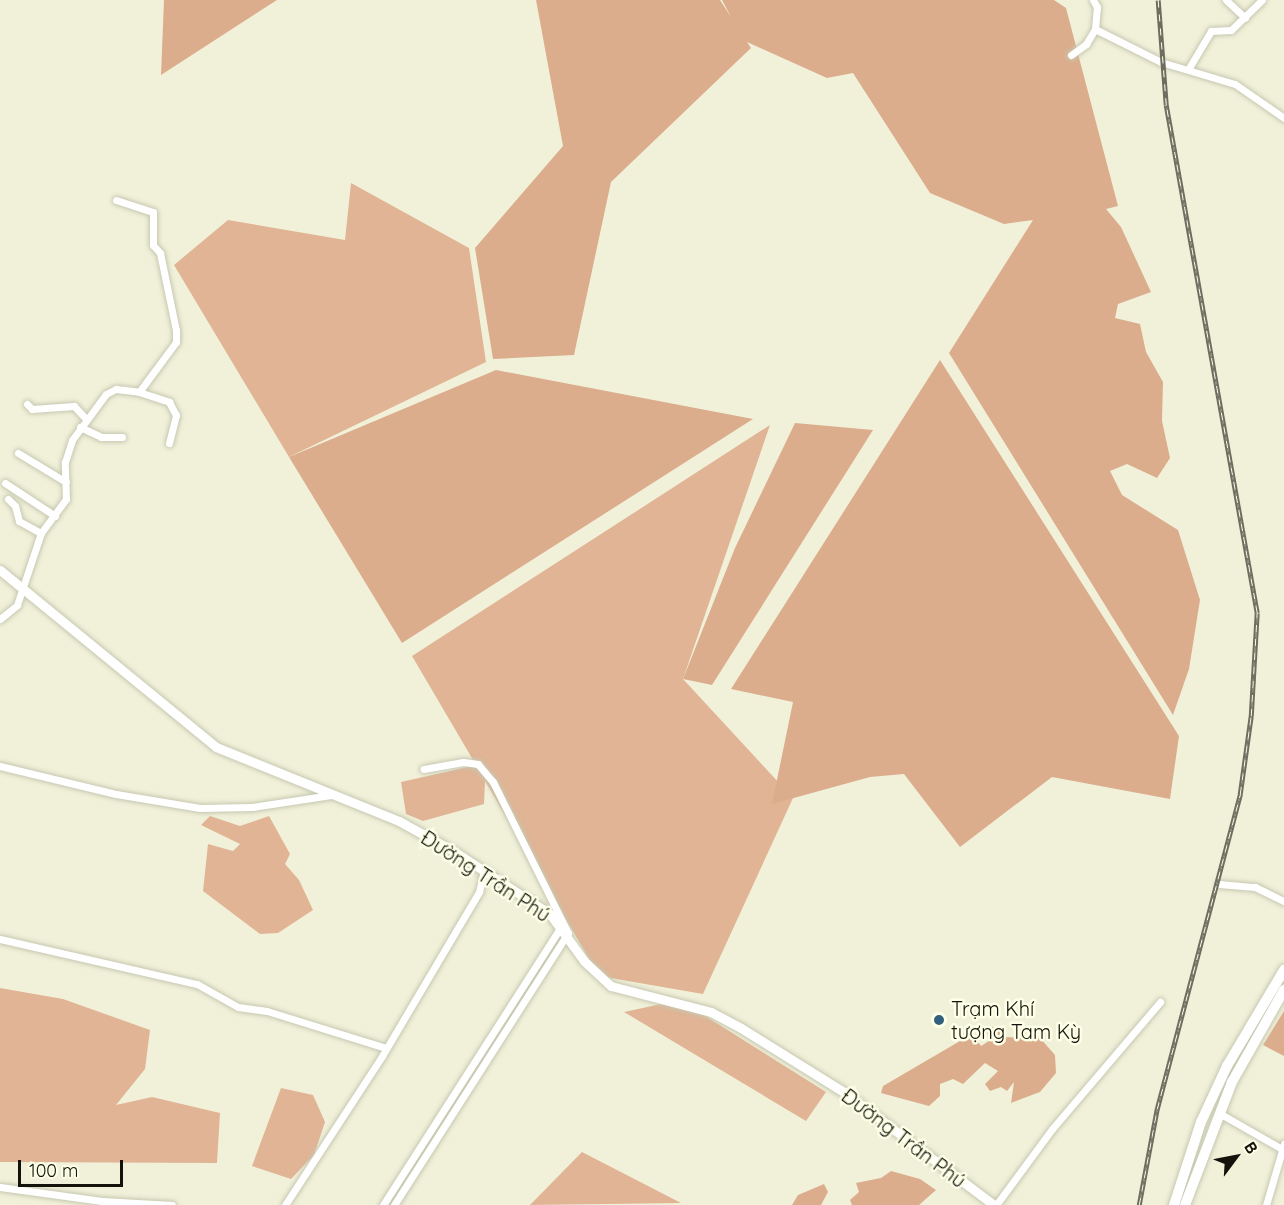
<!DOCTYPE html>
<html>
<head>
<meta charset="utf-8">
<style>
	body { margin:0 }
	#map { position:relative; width:1284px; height:1205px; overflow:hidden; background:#f1f1da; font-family:Quicksand,sans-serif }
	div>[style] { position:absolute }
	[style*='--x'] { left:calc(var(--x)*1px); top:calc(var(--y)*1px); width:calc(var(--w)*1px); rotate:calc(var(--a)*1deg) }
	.green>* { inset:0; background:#e0b495 }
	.forest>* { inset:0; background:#dbad8d }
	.roads { filter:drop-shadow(0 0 2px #c7c8b1) drop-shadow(0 0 2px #c7c8b1) }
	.minor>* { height:7px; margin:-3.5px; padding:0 3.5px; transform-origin:3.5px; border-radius:3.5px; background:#fff }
	.major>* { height:9px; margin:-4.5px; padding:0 4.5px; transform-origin:4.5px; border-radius:4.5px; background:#fff }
	.highway>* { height:10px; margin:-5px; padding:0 5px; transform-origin:5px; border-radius:5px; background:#fff }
	.rail>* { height:4.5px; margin-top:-2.25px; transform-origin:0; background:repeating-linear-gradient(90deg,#feffe7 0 7px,#6e6e60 0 14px); box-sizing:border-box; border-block:2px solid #6e6e60 }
	.dots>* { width:16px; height:16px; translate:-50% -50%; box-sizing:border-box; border:3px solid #feffe7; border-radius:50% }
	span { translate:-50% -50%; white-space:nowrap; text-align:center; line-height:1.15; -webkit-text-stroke:5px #feffe7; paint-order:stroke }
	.street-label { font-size:20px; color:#13130b }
	.poi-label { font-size:20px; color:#13130b }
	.left { translate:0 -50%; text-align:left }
	.north { position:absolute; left:1206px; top:1127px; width:60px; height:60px; -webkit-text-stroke:4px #feffe7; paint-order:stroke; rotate:58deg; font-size:16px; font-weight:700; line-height:24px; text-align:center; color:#13130b }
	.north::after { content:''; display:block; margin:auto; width:21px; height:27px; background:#13130b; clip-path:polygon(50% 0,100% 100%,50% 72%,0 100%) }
	.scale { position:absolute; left:18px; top:1160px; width:105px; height:27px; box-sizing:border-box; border:3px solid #13130b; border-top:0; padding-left:8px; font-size:18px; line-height:21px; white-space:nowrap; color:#13130b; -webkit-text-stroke:4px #feffe7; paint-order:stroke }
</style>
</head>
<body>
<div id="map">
	<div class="green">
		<i style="clip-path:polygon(351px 183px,469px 248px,486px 362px,289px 457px,174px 265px,228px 220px,345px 240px)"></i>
		<i style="clip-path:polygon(770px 425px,683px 679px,793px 798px,703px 994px,599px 976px,485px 781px,484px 804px,423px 821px,406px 814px,401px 782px,476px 765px,412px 656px)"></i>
		<i style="clip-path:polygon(210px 816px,240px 826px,269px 816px,290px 854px,285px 864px,299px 880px,313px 910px,278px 933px,260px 934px,203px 891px,208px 844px,233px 851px,240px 844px,201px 825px)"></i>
		<i style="clip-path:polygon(0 988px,63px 999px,150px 1030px,145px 1069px,116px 1105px,152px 1097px,220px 1113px,217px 1163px,0 1162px)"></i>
		<i style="clip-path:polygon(680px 1000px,826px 1092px,806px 1121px,624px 1012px)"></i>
		<i style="clip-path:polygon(281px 1088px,313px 1095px,325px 1122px,314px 1155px,291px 1179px,252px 1166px)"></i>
		<i style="clip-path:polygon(582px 1152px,681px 1203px,530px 1205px)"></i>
	</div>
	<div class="forest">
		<i style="clip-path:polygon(164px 0,277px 0,161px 75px)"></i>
		<i style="clip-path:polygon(536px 0,720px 0,731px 17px,722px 0,1054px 0,1066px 8px,1118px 206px,1106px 209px,1121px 227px,1151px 292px,1118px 304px,1115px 318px,1140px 324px,1146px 352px,1163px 382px,1162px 421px,1170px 458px,1157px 478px,1127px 464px,1110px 471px,1122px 495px,1178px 530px,1200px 600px,1189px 669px,1173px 715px,949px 353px,1033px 220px,1004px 224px,930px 193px,853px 73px,827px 78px,747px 42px,751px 48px,611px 182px,574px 355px,493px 359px,475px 248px,563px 146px)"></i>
		<i style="clip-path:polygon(940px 360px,1179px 736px,1170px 799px,1052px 777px,960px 847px,904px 774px,870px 777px,772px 804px,793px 702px,731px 689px)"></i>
		<i style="clip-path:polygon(496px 370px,753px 419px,402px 643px,289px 457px)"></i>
		<i style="clip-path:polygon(795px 423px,873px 430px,712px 685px,683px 679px,735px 548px)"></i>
		<i style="clip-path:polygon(1284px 1011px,1284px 1056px,1263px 1045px)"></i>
		<i style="clip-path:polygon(985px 1027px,998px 1027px,1003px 1037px,1040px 1038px,1055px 1055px,1056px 1073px,1040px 1092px,1011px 1103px,1014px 1082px,1007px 1091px,1001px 1087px,990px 1091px,985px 1084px,998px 1071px,985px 1063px,963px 1084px,953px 1079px,940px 1084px,940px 1096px,929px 1106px,881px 1093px,883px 1086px,972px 1034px,981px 1046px,989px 1041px)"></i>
		<i style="clip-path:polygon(891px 1171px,920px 1179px,936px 1190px,919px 1205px,852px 1205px,850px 1200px,859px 1192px,856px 1183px,881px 1178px)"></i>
		<i style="clip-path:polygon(824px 1184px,828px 1192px,821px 1205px,792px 1205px,798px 1195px)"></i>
	</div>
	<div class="roads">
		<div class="minor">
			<i style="--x:1226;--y:0;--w:26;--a:43"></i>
			<i style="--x:1095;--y:29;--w:74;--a:26.6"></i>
			<i style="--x:1161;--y:62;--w:77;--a:16.6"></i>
			<i style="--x:1235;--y:84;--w:60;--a:34.8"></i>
			<i style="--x:1071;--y:55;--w:19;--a:-36"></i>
			<i style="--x:1086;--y:44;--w:17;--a:-59"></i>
			<i style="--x:1095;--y:29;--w:22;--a:-85"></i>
			<i style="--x:1097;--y:7;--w:8;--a:-120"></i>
			<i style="--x:1189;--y:68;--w:43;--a:-59.3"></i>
			<i style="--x:1211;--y:31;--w:20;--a:-3"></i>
			<i style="--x:1231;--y:30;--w:43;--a:-44.1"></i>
			<i style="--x:116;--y:200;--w:39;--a:18"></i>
			<i style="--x:153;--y:212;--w:33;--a:90"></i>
			<i style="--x:153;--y:245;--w:11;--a:49"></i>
			<i style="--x:160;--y:253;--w:79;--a:78.3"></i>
			<i style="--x:176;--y:330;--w:12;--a:90"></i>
			<i style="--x:176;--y:342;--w:62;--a:126.5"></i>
			<i style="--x:27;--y:404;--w:7;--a:45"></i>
			<i style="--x:32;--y:409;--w:42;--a:-4.1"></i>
			<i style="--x:74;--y:406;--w:18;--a:47"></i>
			<i style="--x:80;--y:427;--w:23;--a:25"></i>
			<i style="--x:101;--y:437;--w:21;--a:0"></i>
			<i style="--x:18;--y:453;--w:56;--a:31.1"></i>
			<i style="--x:5;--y:483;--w:60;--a:33.4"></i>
			<i style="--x:8;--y:499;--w:10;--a:45"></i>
			<i style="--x:15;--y:506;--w:16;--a:75"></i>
			<i style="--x:19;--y:521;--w:25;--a:29"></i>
			<i style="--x:0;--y:619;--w:22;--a:-39"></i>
			<i style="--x:17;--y:605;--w:76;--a:-71.6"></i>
			<i style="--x:41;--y:533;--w:42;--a:-53.7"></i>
			<i style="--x:66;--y:499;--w:37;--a:-92"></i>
			<i style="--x:65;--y:462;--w:23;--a:-72"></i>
			<i style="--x:72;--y:440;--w:57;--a:-53.5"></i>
			<i style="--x:106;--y:394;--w:11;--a:-27"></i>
			<i style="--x:116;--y:389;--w:23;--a:7"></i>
			<i style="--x:139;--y:392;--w:32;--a:18"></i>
			<i style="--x:169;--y:402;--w:15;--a:62"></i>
			<i style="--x:176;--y:415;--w:29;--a:104"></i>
			<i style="--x:0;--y:766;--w:119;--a:13.6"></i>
			<i style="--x:116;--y:794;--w:85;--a:9.5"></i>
			<i style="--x:200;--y:808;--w:52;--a:-1.1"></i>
			<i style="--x:252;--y:807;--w:80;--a:-8.6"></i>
			<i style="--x:1219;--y:884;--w:36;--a:5"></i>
			<i style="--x:1255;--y:887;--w:32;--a:26"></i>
			<i style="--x:0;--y:939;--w:202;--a:12.9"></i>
			<i style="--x:197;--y:984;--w:47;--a:29.3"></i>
			<i style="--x:238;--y:1007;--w:29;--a:8"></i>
			<i style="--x:267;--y:1011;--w:125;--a:17.3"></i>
			<i style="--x:1219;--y:1113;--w:73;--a:29.7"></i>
			<i style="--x:0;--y:1187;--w:103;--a:7.8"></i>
			<i style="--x:102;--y:1201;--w:70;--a:3.3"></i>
			<i style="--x:285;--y:1205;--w:178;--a:-56.9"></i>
			<i style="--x:382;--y:1056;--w:191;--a:-59.4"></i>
			<i style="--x:479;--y:892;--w:23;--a:-77"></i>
			<i style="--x:383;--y:1205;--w:330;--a:-57.4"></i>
			<i style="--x:394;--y:1205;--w:323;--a:-57.4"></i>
			<i style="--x:568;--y:933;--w:169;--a:-116.4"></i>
			<i style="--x:493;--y:782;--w:23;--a:-130"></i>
			<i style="--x:478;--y:764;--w:15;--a:-172"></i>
			<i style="--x:463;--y:762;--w:40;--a:170"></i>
			<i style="--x:996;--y:1205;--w:94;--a:-53.6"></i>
			<i style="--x:1052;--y:1129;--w:167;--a:-49.6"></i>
			<i style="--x:1266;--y:1205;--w:64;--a:-73.6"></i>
		</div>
		<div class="major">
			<i style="--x:0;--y:570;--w:279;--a:39.3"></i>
			<i style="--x:216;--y:747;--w:197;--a:22"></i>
			<i style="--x:399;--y:821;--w:64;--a:29"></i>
			<i style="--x:455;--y:852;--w:113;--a:33.1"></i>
			<i style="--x:550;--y:914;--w:58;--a:54.1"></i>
			<i style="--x:584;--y:961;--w:37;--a:43"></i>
			<i style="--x:611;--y:986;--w:103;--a:14.6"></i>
			<i style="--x:711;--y:1012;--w:34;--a:28"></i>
			<i style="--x:741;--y:1028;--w:121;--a:31.9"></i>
			<i style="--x:844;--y:1092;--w:188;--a:37"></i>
		</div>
		<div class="highway">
			<i style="--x:1174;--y:1205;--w:87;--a:-72"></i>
			<i style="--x:1201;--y:1122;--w:62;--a:-65.1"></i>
			<i style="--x:1227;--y:1066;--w:112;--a:-59.3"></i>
			<i style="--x:1185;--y:1205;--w:132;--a:-69.1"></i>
			<i style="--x:1232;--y:1082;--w:106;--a:-60.5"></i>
		</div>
	</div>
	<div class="rail">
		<i style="--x:1139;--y:1205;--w:98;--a:-79.4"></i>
		<i style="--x:1157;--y:1109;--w:326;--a:-75.2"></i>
		<i style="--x:1240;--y:794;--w:79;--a:-82"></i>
		<i style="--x:1251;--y:716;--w:103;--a:-86.7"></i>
		<i style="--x:1257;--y:613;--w:516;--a:-100.16"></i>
		<i style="--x:1166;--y:105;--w:105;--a:-94.4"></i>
	</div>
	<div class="dots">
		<i style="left:939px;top:1020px;background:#30607e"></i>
	</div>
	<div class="street-label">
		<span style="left:486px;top:876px;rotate:33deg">Đường Trần Phú</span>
		<span style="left:904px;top:1138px;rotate:37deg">Đường Trần Phú</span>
	</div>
	<div class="poi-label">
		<span class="left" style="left:951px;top:1020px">Trạm Khí<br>tượng Tam Kỳ</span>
	</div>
	<div class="north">B</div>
	<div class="scale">100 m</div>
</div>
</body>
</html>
